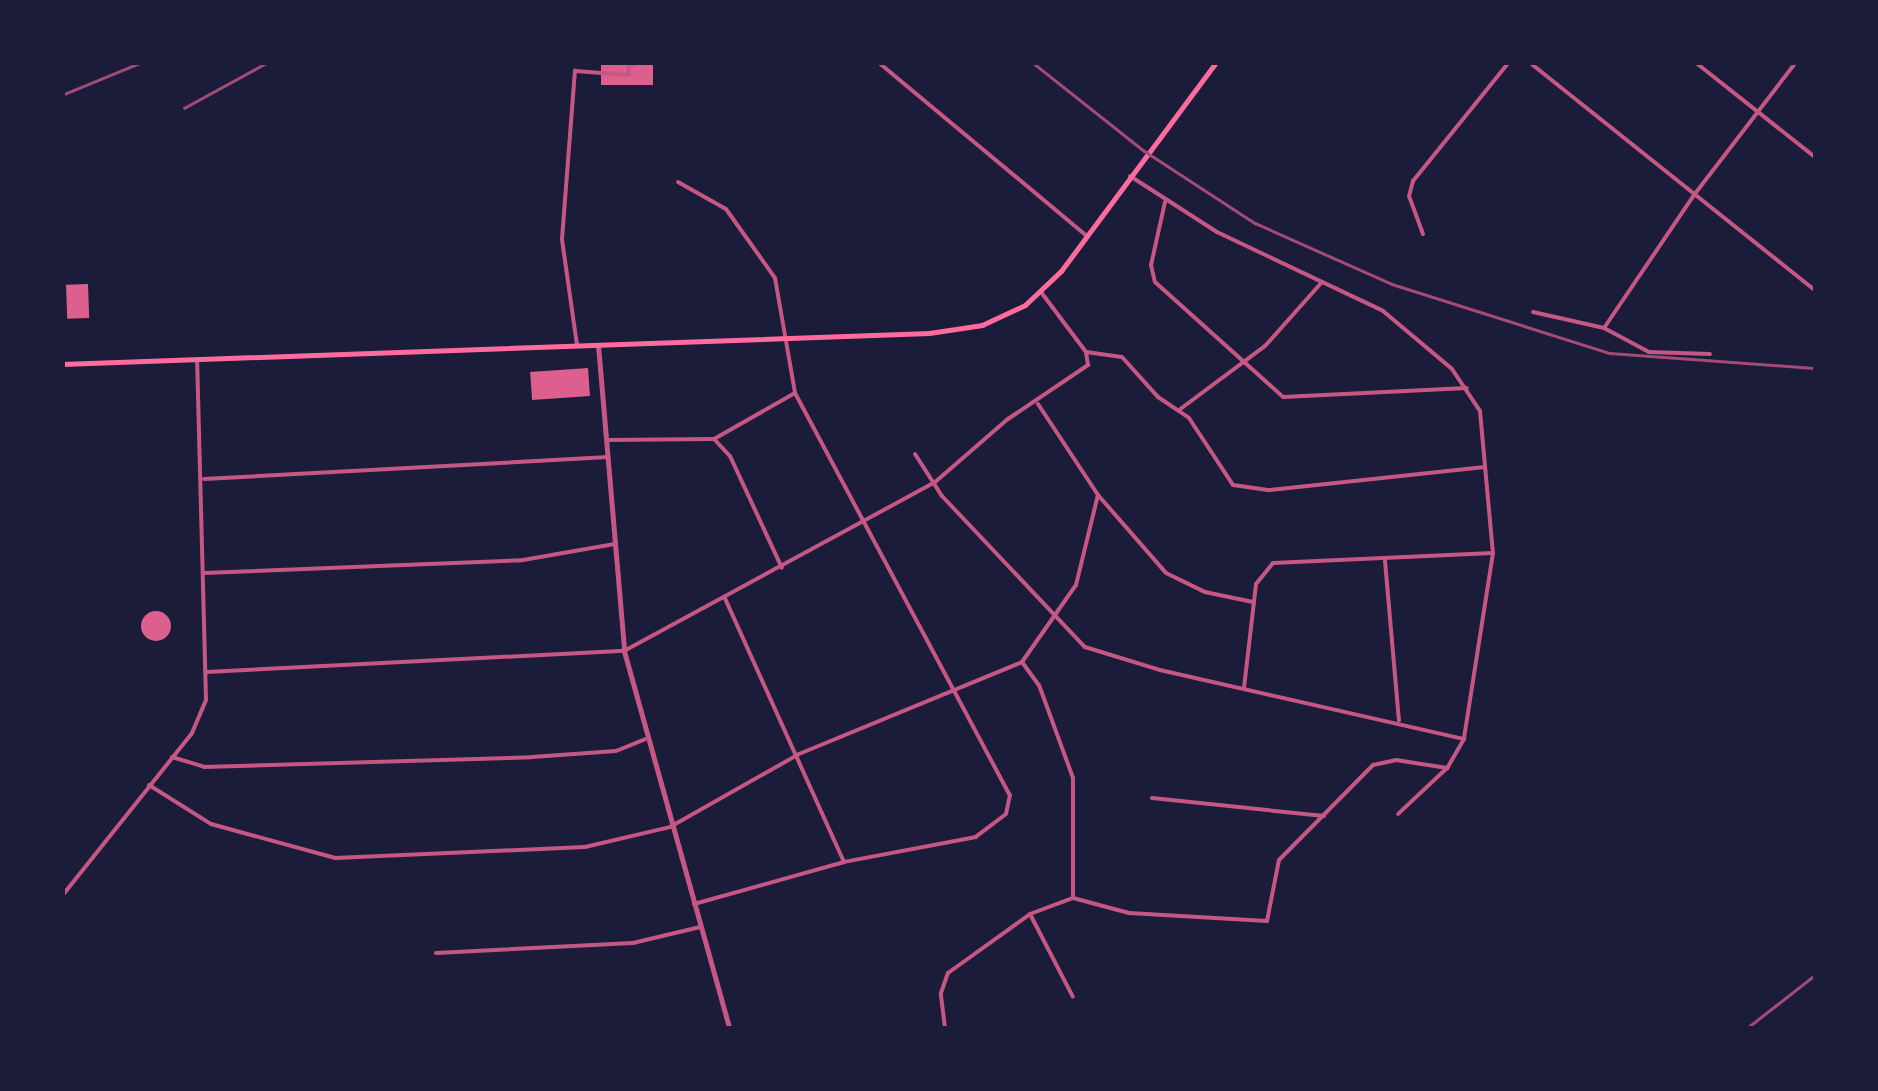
<!DOCTYPE html>
<html>
<head>
<meta charset="utf-8">
<style>
	body { margin:0 }
	#map { position:relative; width:1878px; height:1091px; overflow:hidden; background:#1b1b3a; font-family:Raleway,sans-serif }
	div>[style] { position:absolute }
	[style*='--x'] { left:calc(var(--x)*1px); top:calc(var(--y)*1px); width:calc(var(--w)*1px); rotate:calc(var(--a)*1deg) }
	.building>* { inset:0; background:#dd5f8e; transform-origin:0 0 }
	.round { border-radius:50% }
	.minor>* { height:4px; margin:-2px; padding:0 2px; transform-origin:2px; border-radius:2px; background:#c65784 }
	.tertiary>* { height:5px; margin:-2.5px; padding:0 2.5px; transform-origin:2.5px; border-radius:2.5px; background:#c65784 }
	.secondary>* { height:5px; margin:-2.5px; padding:0 2.5px; transform-origin:2.5px; border-radius:2.5px; background:#ff6b9d }
	.rail>* { height:2.5px; margin:-1.25px; padding:0 1.25px; transform-origin:1.25px; border-radius:1.25px; background:#a44b75 }
	span { translate:-50% -50%; white-space:nowrap; text-align:center; line-height:1.15; -webkit-text-stroke:8px #1b1b3a; paint-order:stroke }
	.frame { position:absolute; inset:0; border:65px solid #1b1b3a; pointer-events:none }
</style>
</head>
<body>
<div id="map">
	<div class="building">
		<i style="left:601px;top:62px;width:52px;height:23px"></i>
		<i style="left:88px;top:284px;width:34px;height:22px;rotate:88deg"></i>
		<i style="left:588px;top:368px;width:28px;height:58px;rotate:86deg"></i>
		<i class="round" style="left:141px;top:611px;width:30px;height:30px"></i>
	</div>
	<div class="minor">
		<i style="--x:878;--y:62;--w:271;--a:39.8"></i>
		<i style="--x:1529;--y:62;--w:367;--a:38.6"></i>
		<i style="--x:1695;--y:62;--w:154;--a:38.4"></i>
		<i style="--x:628;--y:66;--w:13;--a:-18"></i>
		<i style="--x:1130;--y:176;--w:103;--a:32.8"></i>
		<i style="--x:1217;--y:232;--w:184;--a:25.4"></i>
		<i style="--x:1383;--y:311;--w:90;--a:40"></i>
		<i style="--x:1452;--y:369;--w:50;--a:56.3"></i>
		<i style="--x:1480;--y:411;--w:143;--a:84.8"></i>
		<i style="--x:1493;--y:553;--w:188;--a:98.9"></i>
		<i style="--x:1464;--y:739;--w:34;--a:120"></i>
		<i style="--x:1447;--y:768;--w:67;--a:136.8"></i>
		<i style="--x:678;--y:182;--w:55;--a:29.4"></i>
		<i style="--x:726;--y:209;--w:85;--a:54.6"></i>
		<i style="--x:775;--y:278;--w:117;--a:80.1"></i>
		<i style="--x:795;--y:393;--w:456;--a:61.9"></i>
		<i style="--x:1010;--y:795;--w:19;--a:102"></i>
		<i style="--x:1006;--y:814;--w:38;--a:143"></i>
		<i style="--x:976;--y:837;--w:134;--a:169.3"></i>
		<i style="--x:1165;--y:202;--w:65;--a:102.5"></i>
		<i style="--x:1151;--y:265;--w:17;--a:77"></i>
		<i style="--x:1155;--y:282;--w:172;--a:41.9"></i>
		<i style="--x:1283;--y:397;--w:184;--a:-2.8"></i>
		<i style="--x:1423;--y:234;--w:40;--a:-110.2"></i>
		<i style="--x:1409;--y:196;--w:16;--a:-75"></i>
		<i style="--x:1413;--y:181;--w:153;--a:-51.1"></i>
		<i style="--x:1533;--y:312;--w:73;--a:12.7"></i>
		<i style="--x:1604;--y:328;--w:51;--a:28.1"></i>
		<i style="--x:1649;--y:352;--w:61;--a:1.9"></i>
		<i style="--x:1604;--y:328;--w:161;--a:-55.9"></i>
		<i style="--x:1694;--y:195;--w:168;--a:-52.5"></i>
		<i style="--x:577;--y:345;--w:107;--a:-98.1"></i>
		<i style="--x:562;--y:239;--w:169;--a:-85.6"></i>
		<i style="--x:575;--y:71;--w:54;--a:4.2"></i>
		<i style="--x:629;--y:75;--w:13;--a:-94"></i>
		<i style="--x:1086;--y:352;--w:36;--a:8"></i>
		<i style="--x:1122;--y:357;--w:54;--a:48"></i>
		<i style="--x:1158;--y:397;--w:37;--a:34"></i>
		<i style="--x:1189;--y:418;--w:80;--a:56.7"></i>
		<i style="--x:1233;--y:485;--w:37;--a:8"></i>
		<i style="--x:1270;--y:490;--w:216;--a:-6.1"></i>
		<i style="--x:1038;--y:404;--w:109;--a:56.6"></i>
		<i style="--x:1098;--y:495;--w:103;--a:48.9"></i>
		<i style="--x:1166;--y:573;--w:43;--a:26"></i>
		<i style="--x:1205;--y:592;--w:49;--a:11.8"></i>
		<i style="--x:1179;--y:410;--w:107;--a:-36.7"></i>
		<i style="--x:1265;--y:346;--w:86;--a:-48.3"></i>
		<i style="--x:714;--y:439;--w:93;--a:-29.6"></i>
		<i style="--x:607;--y:440;--w:107;--a:-0.5"></i>
		<i style="--x:714;--y:439;--w:23;--a:47"></i>
		<i style="--x:730;--y:456;--w:123;--a:65.1"></i>
		<i style="--x:915;--y:454;--w:50;--a:57.3"></i>
		<i style="--x:942;--y:496;--w:208;--a:46.6"></i>
		<i style="--x:1085;--y:647;--w:78;--a:17"></i>
		<i style="--x:1160;--y:670;--w:312;--a:12.8"></i>
		<i style="--x:204;--y:479;--w:405;--a:-3.1"></i>
		<i style="--x:1385;--y:561;--w:160;--a:85"></i>
		<i style="--x:204;--y:573;--w:319;--a:-2.3"></i>
		<i style="--x:523;--y:560;--w:93;--a:-9.9"></i>
		<i style="--x:1022;--y:662;--w:29;--a:54"></i>
		<i style="--x:1039;--y:685;--w:99;--a:69.9"></i>
		<i style="--x:1073;--y:778;--w:120;--a:90"></i>
		<i style="--x:206;--y:672;--w:419;--a:-2.9"></i>
		<i style="--x:624;--y:651;--w:353;--a:-28.5"></i>
		<i style="--x:934;--y:483;--w:98;--a:-40.9"></i>
		<i style="--x:1008;--y:419;--w:97;--a:-34"></i>
		<i style="--x:1088;--y:365;--w:13;--a:-99"></i>
		<i style="--x:1086;--y:352;--w:75;--a:-126.9"></i>
		<i style="--x:1244;--y:688;--w:105;--a:-83.4"></i>
		<i style="--x:1256;--y:584;--w:27;--a:-51"></i>
		<i style="--x:1273;--y:563;--w:220;--a:-2.6"></i>
		<i style="--x:172;--y:757;--w:34;--a:17"></i>
		<i style="--x:204;--y:767;--w:328;--a:-1.7"></i>
		<i style="--x:532;--y:757;--w:84;--a:-4.1"></i>
		<i style="--x:616;--y:751;--w:31;--a:-22"></i>
		<i style="--x:149;--y:785;--w:73;--a:32.2"></i>
		<i style="--x:211;--y:824;--w:129;--a:15.3"></i>
		<i style="--x:335;--y:858;--w:250;--a:-2.5"></i>
		<i style="--x:585;--y:847;--w:87;--a:-13.2"></i>
		<i style="--x:670;--y:827;--w:148;--a:-29.5"></i>
		<i style="--x:799;--y:754;--w:241;--a:-22.4"></i>
		<i style="--x:1022;--y:662;--w:94;--a:-55"></i>
		<i style="--x:1076;--y:585;--w:93;--a:-76.3"></i>
		<i style="--x:1152;--y:798;--w:173;--a:6"></i>
		<i style="--x:62;--y:896;--w:208;--a:-51.4"></i>
		<i style="--x:192;--y:733;--w:36;--a:-67"></i>
		<i style="--x:206;--y:700;--w:339;--a:-91.5"></i>
		<i style="--x:694;--y:904;--w:156;--a:-15.6"></i>
		<i style="--x:844;--y:862;--w:290;--a:-114.3"></i>
		<i style="--x:1030;--y:914;--w:93;--a:62.6"></i>
		<i style="--x:436;--y:953;--w:197;--a:-2.9"></i>
		<i style="--x:633;--y:943;--w:69;--a:-13.4"></i>
		<i style="--x:793;--y:1028;--w:32;--a:0"></i>
		<i style="--x:945;--y:1028;--w:35;--a:-97"></i>
		<i style="--x:941;--y:993;--w:21;--a:-71"></i>
		<i style="--x:948;--y:973;--w:101;--a:-35.7"></i>
		<i style="--x:1030;--y:914;--w:46;--a:-20.4"></i>
		<i style="--x:1073;--y:898;--w:58;--a:15"></i>
		<i style="--x:1129;--y:913;--w:138;--a:3.3"></i>
		<i style="--x:1267;--y:921;--w:62;--a:-78.9"></i>
		<i style="--x:1279;--y:860;--w:134;--a:-45.3"></i>
		<i style="--x:1373;--y:765;--w:24;--a:-12"></i>
		<i style="--x:1396;--y:760;--w:52;--a:8.9"></i>
	</div>
	<div class="tertiary">
		<i style="--x:598;--y:345;--w:307;--a:85.1"></i>
		<i style="--x:624;--y:651;--w:391;--a:74.4"></i>
	</div>
	<div class="secondary">
		<i style="--x:62;--y:364;--w:868;--a:-2.05"></i>
		<i style="--x:929;--y:333;--w:54;--a:-8.6"></i>
		<i style="--x:982;--y:325;--w:47;--a:-24.9"></i>
		<i style="--x:1025;--y:305;--w:50;--a:-43.4"></i>
		<i style="--x:1061;--y:271;--w:260;--a:-53.4"></i>
	</div>
	<div class="rail">
		<i style="--x:1032;--y:62;--w:142;--a:38.4"></i>
		<i style="--x:1143;--y:150;--w:134;--a:33.1"></i>
		<i style="--x:1255;--y:223;--w:150;--a:24"></i>
		<i style="--x:1392;--y:284;--w:229;--a:17.6"></i>
		<i style="--x:1610;--y:353;--w:207;--a:4.2"></i>
		<i style="--x:62;--y:95;--w:87;--a:-22.4"></i>
		<i style="--x:184;--y:108;--w:96;--a:-28.7"></i>
		<i style="--x:1747;--y:1028;--w:88;--a:-38"></i>
	</div>
	<div class="frame"></div>
</div>
</body>
</html>
